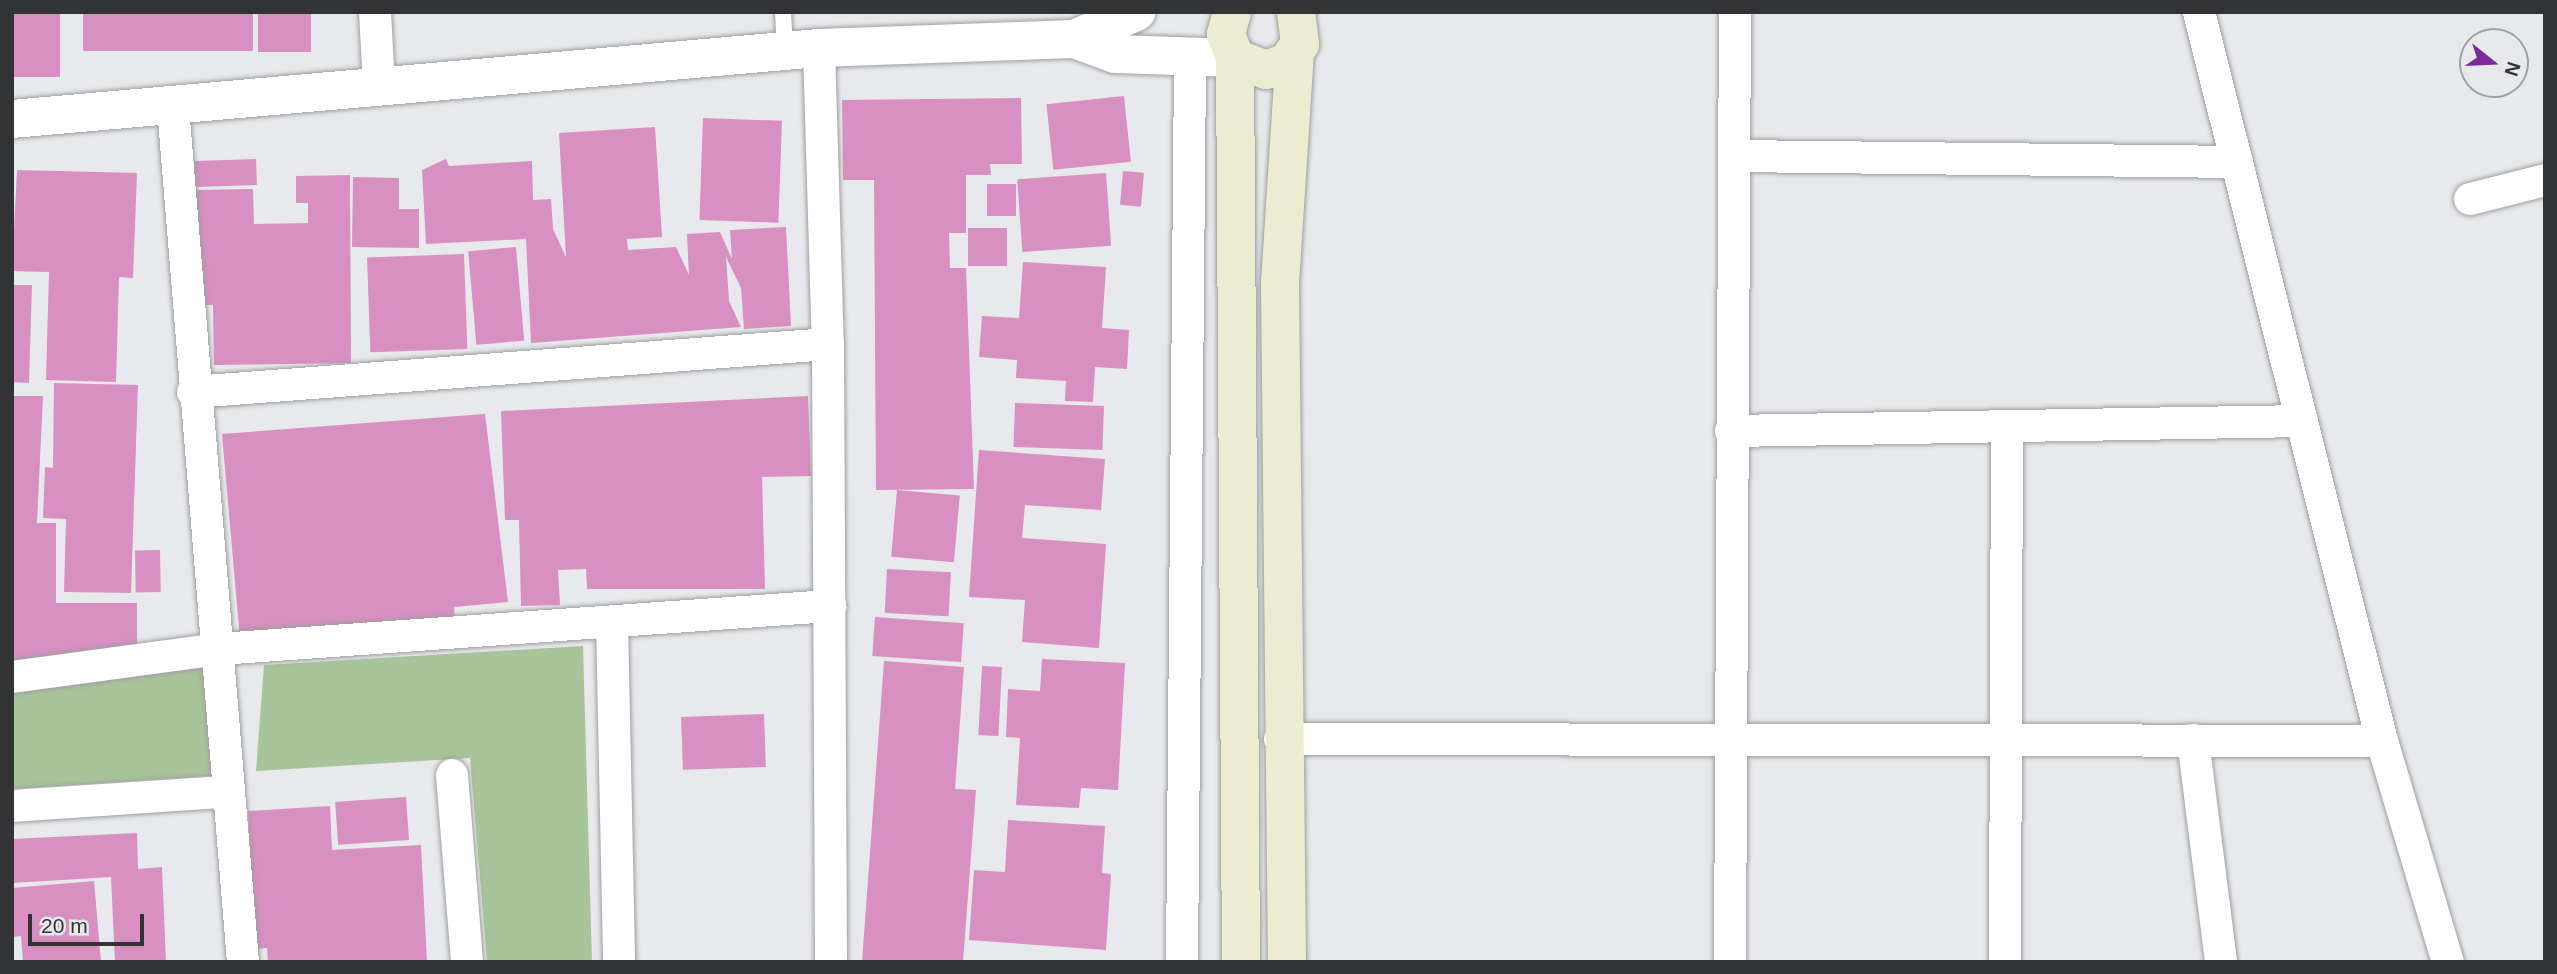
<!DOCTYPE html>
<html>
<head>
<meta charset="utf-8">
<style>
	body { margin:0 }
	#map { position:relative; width:2557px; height:974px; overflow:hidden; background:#e7e9ec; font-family:Arial,sans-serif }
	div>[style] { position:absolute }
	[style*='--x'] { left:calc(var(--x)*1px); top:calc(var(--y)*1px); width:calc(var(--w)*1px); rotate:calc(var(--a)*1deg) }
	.green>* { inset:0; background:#a8c49a }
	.building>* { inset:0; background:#d88fc1; transform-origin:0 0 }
	.roads { filter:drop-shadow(0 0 2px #9c9ea0) drop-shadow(0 0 2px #9c9ea0) }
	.service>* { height:16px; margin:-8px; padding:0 8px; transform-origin:8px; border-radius:8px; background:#fff }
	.minor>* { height:32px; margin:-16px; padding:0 16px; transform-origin:16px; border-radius:16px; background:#fff }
	.tertiary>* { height:38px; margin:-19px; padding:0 19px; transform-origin:19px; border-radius:19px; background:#fff }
	.secondary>* { height:38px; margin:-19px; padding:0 19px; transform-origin:19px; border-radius:19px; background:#ecedd0 }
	span { translate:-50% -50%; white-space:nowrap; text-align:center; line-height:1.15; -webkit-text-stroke:7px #e7e9ec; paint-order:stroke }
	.frame { position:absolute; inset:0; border:14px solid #323334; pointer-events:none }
	.north { position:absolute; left:2459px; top:28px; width:70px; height:70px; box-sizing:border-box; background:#e7e9ec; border:2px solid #9fa0a2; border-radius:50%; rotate:108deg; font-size:19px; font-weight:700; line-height:28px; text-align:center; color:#323334 }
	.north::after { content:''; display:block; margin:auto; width:24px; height:32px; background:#7d2b9b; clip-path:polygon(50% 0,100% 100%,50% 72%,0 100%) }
	.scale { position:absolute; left:28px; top:914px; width:116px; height:32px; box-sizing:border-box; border:4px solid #323334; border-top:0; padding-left:9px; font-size:21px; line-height:24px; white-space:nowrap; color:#323334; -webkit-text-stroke:5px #e7e9ec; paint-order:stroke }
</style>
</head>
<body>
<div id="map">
	<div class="green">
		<i style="clip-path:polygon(583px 646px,592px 962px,487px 962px,470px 758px,256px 771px,264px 665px)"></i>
		<i style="clip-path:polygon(227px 665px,223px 775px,12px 789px,12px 688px)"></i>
	</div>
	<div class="building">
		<i style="left:12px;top:12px;width:48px;height:65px"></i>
		<i style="left:83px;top:12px;width:170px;height:39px"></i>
		<i style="left:258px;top:12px;width:53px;height:40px"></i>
		<i style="left:1124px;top:96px;width:66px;height:78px;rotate:84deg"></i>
		<i style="clip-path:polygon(1021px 98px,1022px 164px,990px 164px,991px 175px,966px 175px,966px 233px,949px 233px,950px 268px,966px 268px,974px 489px,876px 490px,874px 180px,843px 180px,842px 100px)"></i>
		<i style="left:703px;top:118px;width:79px;height:102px;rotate:2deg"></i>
		<i style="clip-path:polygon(655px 127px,662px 237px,627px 239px,628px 250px,676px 247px,689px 275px,687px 234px,720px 232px,732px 259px,730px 230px,786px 227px,791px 326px,744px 329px,741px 288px,726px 257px,729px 301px,741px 327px,531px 343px,526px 239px,426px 244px,422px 170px,446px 159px,449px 166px,532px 161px,533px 200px,551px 199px,553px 229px,566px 257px,559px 133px)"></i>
		<i style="left:256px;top:159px;width:26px;height:67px;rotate:88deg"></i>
		<i style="clip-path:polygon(17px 170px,137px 173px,133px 278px,119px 277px,116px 382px,46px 380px,49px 272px,12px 271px)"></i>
		<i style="left:1123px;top:171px;width:21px;height:34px;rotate:5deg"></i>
		<i style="left:1106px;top:173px;width:73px;height:89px;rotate:86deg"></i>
		<i style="clip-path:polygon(350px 175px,351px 363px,214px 365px,213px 305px,200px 305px,194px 190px,253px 189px,254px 224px,308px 223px,308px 203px,296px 203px,296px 176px)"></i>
		<i style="clip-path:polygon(353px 177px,399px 178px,399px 209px,419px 209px,419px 248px,352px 247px)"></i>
		<i style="left:1016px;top:184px;width:32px;height:29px;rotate:90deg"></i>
		<i style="left:968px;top:228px;width:39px;height:38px"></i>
		<i style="left:516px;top:247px;width:94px;height:48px;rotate:85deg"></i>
		<i style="left:464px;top:254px;width:95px;height:97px;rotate:88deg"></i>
		<i style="clip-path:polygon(1023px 262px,1106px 267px,1102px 328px,1129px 330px,1127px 369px,1095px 367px,1093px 402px,1065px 401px,1066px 381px,1016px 378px,1017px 360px,979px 357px,982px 316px,1019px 318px)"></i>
		<i style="clip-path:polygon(12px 285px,32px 285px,29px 383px,12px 382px)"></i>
		<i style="clip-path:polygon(54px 383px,138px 385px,131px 593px,64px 592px,66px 519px,43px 518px,45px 467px,53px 468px)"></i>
		<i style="clip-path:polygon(12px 396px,43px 396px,37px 523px,56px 523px,56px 603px,137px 603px,137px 651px,80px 652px,79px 661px,12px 661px)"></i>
		<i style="clip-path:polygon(808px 396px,811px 476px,762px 477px,765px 589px,587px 589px,586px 569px,558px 570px,560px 605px,521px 606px,519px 520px,505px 520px,501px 411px)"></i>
		<i style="left:1015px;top:403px;width:89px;height:44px;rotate:2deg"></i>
		<i style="clip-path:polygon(485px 414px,508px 602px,454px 607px,455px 620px,240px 639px,222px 434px)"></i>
		<i style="clip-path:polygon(979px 450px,1105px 459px,1101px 510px,1025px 505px,1022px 538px,1106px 544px,1099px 648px,1022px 642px,1025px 600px,969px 597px)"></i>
		<i style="left:897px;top:490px;width:63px;height:67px;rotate:5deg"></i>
		<i style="left:160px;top:550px;width:42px;height:25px;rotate:89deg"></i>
		<i style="left:887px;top:569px;width:64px;height:44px;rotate:3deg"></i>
		<i style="left:875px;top:617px;width:89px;height:39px;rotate:4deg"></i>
		<i style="clip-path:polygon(1042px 659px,1125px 663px,1118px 790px,1081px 788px,1079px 808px,1016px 805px,1020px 738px,1006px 737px,1008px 689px,1040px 691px)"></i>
		<i style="clip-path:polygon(884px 661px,964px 667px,955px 789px,976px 790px,963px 962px,862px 962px)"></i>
		<i style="left:982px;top:666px;width:20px;height:69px;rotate:3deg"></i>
		<i style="left:764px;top:714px;width:53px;height:83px;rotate:88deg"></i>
		<i style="left:406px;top:797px;width:43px;height:71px;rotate:86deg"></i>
		<i style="clip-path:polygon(330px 806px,332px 850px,421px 845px,427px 962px,268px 962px,267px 948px,255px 949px,248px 811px)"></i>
		<i style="clip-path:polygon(1008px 820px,1105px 826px,1102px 873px,1111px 874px,1106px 950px,969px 940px,974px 870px,1005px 872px)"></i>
		<i style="clip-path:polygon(137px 833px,138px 869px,162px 867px,166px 962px,115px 962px,111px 877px,12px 883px,12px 839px)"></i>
		<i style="clip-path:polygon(94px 881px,101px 962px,23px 962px,21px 936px,12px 937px,12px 888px)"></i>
	</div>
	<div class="roads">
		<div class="service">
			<i style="--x:783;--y:12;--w:40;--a:87.1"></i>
		</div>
		<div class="minor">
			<i style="--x:375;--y:12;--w:73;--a:86.9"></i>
			<i style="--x:819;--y:48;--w:296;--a:88.3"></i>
			<i style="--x:828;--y:344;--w:618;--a:89.72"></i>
			<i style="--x:173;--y:107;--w:858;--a:85.32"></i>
			<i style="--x:1734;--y:156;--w:503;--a:0.68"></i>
			<i style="--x:2470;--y:199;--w:77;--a:-14.2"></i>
			<i style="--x:193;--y:392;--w:637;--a:-4.32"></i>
			<i style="--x:1731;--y:431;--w:571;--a:-1"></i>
			<i style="--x:612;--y:622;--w:340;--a:88.8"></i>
			<i style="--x:12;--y:677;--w:209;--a:-7.7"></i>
			<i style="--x:219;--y:649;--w:613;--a:-4.03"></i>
			<i style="--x:1280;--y:739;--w:1102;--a:0.1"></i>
			<i style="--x:2382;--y:741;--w:752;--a:-104.09"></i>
			<i style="--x:2193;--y:740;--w:224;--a:82.8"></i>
			<i style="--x:2382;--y:741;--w:231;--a:73.4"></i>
			<i style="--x:452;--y:775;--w:188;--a:85.4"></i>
			<i style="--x:12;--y:806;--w:212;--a:-3.8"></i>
			<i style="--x:1182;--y:962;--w:907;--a:-89.49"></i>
			<i style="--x:1730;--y:962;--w:950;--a:-89.7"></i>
			<i style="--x:2005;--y:962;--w:536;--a:-89.79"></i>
		</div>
		<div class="tertiary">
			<i style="--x:1074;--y:39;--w:68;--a:-23.5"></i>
			<i style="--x:12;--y:119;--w:810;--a:-5.03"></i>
			<i style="--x:819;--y:48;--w:255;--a:-2"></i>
			<i style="--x:1074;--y:39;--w:44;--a:20.1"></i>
			<i style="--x:1115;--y:54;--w:120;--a:1.9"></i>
		</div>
		<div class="secondary">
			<i style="--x:1232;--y:12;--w:23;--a:105"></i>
			<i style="--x:1226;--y:34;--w:26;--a:69"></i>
			<i style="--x:1235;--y:58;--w:33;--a:21"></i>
			<i style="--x:1266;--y:70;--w:22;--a:-21"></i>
			<i style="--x:1287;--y:62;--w:22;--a:-54"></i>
			<i style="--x:1300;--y:44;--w:32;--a:-97"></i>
			<i style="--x:1235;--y:58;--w:904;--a:89.62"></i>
			<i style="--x:1287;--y:962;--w:679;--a:-90.59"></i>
			<i style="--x:1280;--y:283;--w:229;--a:-86.3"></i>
		</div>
	</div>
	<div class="frame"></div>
	<div class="north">N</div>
	<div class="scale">20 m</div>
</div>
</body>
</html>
